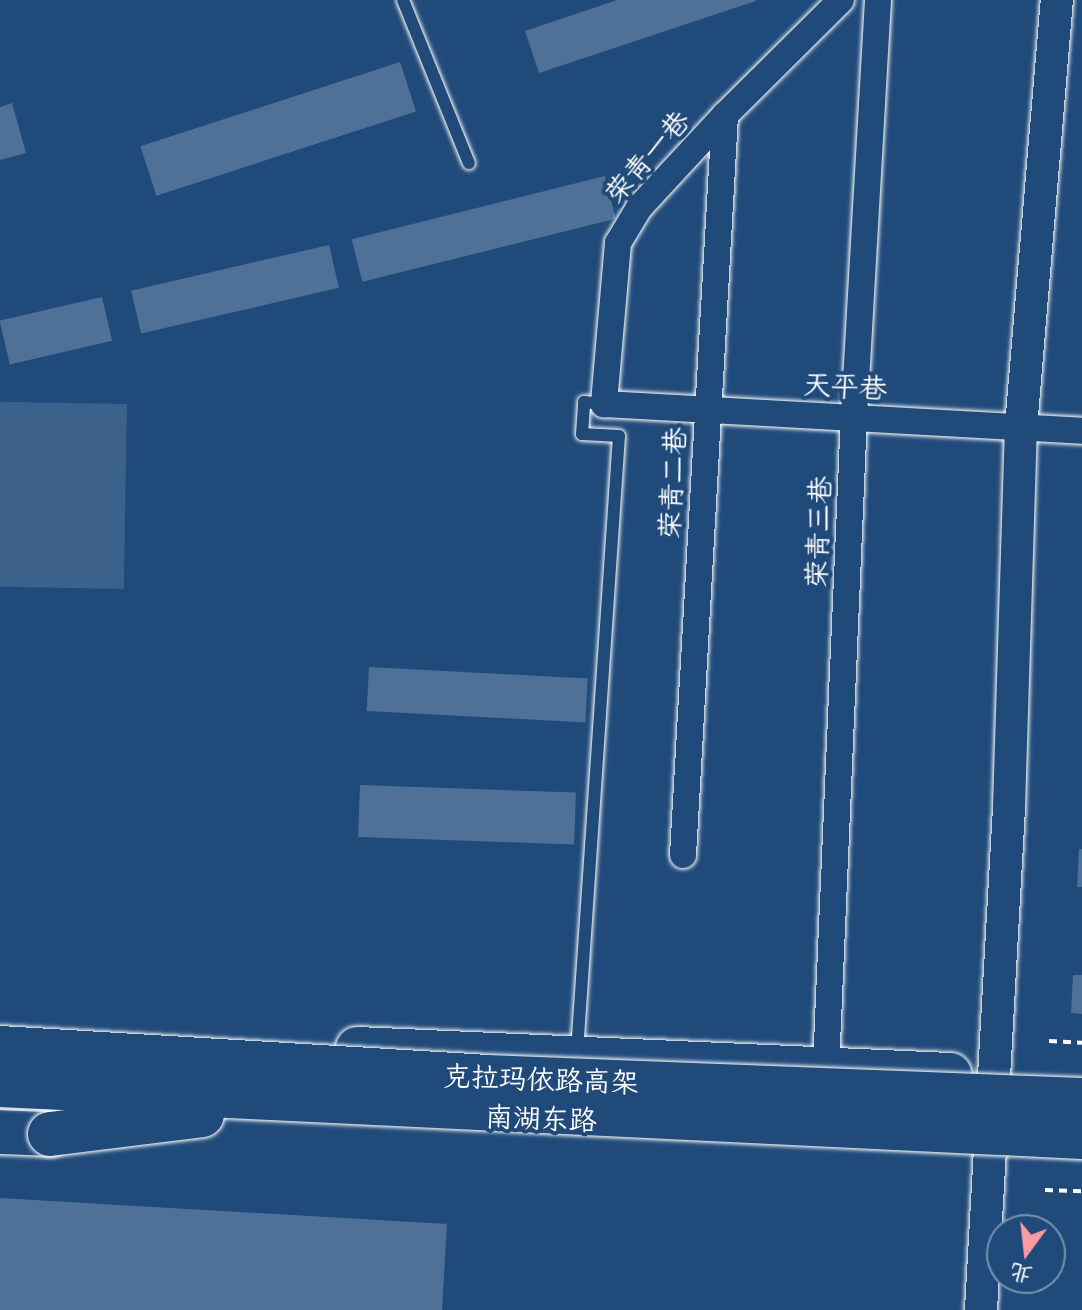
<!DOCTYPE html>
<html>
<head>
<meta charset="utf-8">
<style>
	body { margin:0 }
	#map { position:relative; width:1082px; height:1310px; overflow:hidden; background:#1f4a7a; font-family:"Playpen Sans","LXGW WenKai TC",sans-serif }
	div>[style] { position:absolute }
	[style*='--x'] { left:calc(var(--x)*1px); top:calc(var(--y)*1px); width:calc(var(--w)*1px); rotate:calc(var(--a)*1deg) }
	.green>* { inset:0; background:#3c618b; transform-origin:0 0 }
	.building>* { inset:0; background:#507197; transform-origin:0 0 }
	.path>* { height:4px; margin-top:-2px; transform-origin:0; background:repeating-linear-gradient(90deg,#fff 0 8px,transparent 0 14px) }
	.roads { filter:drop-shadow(0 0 2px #fff) drop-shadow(0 0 2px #fff) }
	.service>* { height:12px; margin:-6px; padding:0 6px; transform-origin:6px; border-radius:6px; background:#1f4a7a }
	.minor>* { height:26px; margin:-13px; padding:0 13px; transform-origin:13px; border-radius:13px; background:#1f4a7a }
	.tertiary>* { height:32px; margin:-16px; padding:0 16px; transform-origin:16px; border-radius:16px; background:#1f4a7a }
	.primary>* { height:42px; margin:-21px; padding:0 21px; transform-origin:21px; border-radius:21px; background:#1f4a7a }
	.trunk>* { height:44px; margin:-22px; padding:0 22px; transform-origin:22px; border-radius:22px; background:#1f4a7a }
	.bridges { filter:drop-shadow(0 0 2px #fff) drop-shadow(0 0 2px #fff) }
	.trunk-bridge>* { height:44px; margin:-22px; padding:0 22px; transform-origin:22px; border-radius:22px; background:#1f4a7a }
	span { translate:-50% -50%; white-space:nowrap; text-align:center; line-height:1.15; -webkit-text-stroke:8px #1f4a7a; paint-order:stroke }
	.street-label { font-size:28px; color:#fff }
	.north { position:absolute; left:986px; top:1214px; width:80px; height:80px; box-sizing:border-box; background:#1f4a7a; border:2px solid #7992af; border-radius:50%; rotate:195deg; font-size:22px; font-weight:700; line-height:32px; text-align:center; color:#fff }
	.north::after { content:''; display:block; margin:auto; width:28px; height:36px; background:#ff9aa2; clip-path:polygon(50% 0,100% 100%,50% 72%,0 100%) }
</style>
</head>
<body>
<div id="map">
	<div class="green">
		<i style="left:127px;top:404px;width:185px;height:128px;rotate:91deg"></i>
	</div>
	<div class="building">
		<i style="clip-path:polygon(617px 0,756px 0,756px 1px,539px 73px,525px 31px)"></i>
		<i style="left:400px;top:62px;width:52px;height:273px;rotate:72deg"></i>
		<i style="clip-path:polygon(12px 103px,26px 153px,0 160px,0 107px)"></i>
		<i style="left:605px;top:176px;width:44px;height:261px;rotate:76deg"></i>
		<i style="left:329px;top:245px;width:44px;height:203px;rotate:77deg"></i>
		<i style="left:102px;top:297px;width:45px;height:105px;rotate:77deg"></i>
		<i style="left:369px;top:667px;width:219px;height:44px;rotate:3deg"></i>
		<i style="left:360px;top:785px;width:216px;height:52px;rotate:2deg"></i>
		<i style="clip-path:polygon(1079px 849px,1082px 849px,1082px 887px,1077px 887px)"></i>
		<i style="clip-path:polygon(1073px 975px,1082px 975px,1082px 1014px,1071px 1013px)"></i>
		<i style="clip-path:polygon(0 1198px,447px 1224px,442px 1310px,0 1310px)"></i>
	</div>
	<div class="path">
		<i style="--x:1049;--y:1041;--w:33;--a:3"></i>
		<i style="--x:1045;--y:1190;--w:37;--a:2"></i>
	</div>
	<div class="roads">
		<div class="service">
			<i style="--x:403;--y:0;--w:176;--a:68"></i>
			<i style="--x:578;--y:1037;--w:602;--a:-86.1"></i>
			<i style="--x:619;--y:436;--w:37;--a:-177"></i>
			<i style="--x:582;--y:434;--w:32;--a:-86"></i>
			<i style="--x:584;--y:402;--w:20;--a:6"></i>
		</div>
		<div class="minor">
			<i style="--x:841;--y:0;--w:163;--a:135.2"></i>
			<i style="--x:725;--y:115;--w:127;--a:132.8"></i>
			<i style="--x:639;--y:208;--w:41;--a:121"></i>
			<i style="--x:618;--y:243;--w:162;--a:95"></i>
			<i style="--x:604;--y:404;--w:479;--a:3.2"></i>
			<i style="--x:683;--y:855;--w:741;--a:-86.75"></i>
			<i style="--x:826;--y:1067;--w:652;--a:-87.54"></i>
			<i style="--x:854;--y:416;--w:417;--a:-86.7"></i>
		</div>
		<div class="tertiary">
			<i style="--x:981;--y:1310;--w:504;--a:-86.81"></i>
			<i style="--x:1009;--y:807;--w:380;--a:-88.2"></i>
			<i style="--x:1021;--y:427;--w:429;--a:-85.2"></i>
		</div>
		<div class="primary">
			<i style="--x:357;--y:1048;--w:594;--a:2.51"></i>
		</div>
		<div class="trunk">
			<i style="--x:0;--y:1132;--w:50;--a:2.3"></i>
		</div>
	</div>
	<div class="bridges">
		<div class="trunk-bridge">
			<i style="--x:0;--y:1048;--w:487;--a:3.4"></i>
			<i style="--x:486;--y:1077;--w:596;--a:2.21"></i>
			<i style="--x:0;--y:1085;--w:1083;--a:2.75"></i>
			<i style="--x:50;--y:1134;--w:153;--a:-7.1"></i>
		</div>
	</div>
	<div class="street-label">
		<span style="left:646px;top:156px;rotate:-49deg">荣青一巷</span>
		<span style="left:845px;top:385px;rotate:3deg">天平巷</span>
		<span style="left:671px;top:483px;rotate:-87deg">荣青二巷</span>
		<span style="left:817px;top:532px;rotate:-88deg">荣青三巷</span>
		<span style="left:541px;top:1078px;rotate:2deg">克拉玛依路高架</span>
		<span style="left:541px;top:1117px;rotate:2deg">南湖东路</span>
	</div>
	<div class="north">北</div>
</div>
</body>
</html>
